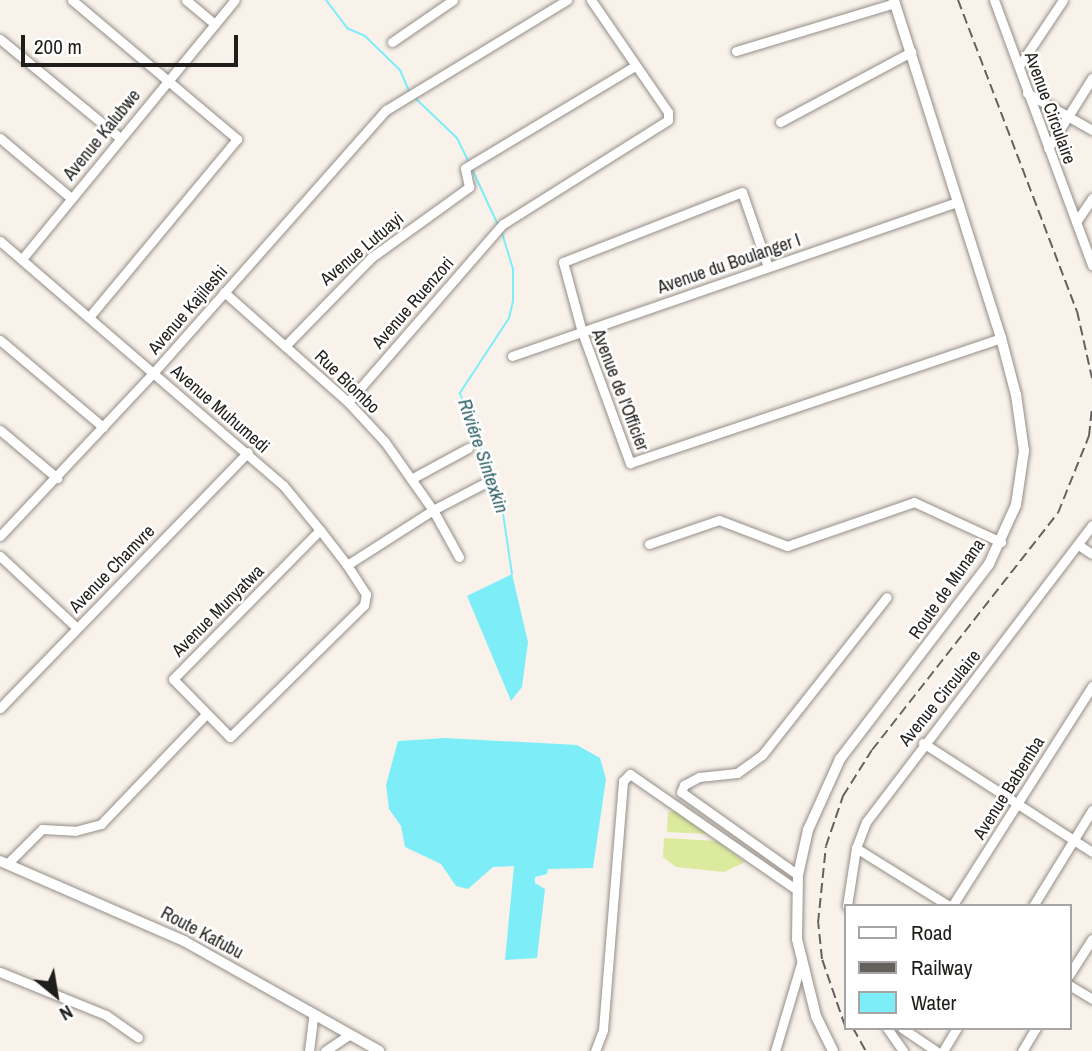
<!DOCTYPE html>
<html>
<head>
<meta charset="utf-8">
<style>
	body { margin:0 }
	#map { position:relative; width:1092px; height:1051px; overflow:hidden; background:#f9f2eb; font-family:"Archivo Narrow",sans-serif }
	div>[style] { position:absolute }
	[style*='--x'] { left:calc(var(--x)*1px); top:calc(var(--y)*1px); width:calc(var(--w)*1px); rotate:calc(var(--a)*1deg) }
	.green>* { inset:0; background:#dcea9d }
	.water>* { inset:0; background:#7deef8 }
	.stream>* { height:2px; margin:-1px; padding:0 1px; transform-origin:1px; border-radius:1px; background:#7deef8 }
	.roads { filter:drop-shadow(0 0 2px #948e87) drop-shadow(0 0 2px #948e87) }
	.minor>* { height:9px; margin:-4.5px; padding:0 4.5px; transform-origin:4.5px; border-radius:4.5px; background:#fff }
	.major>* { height:10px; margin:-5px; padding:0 5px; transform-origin:5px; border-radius:5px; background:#fff }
	.rail>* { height:2px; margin-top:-1px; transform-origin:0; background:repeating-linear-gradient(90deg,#64615c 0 10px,transparent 0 15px) }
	span { translate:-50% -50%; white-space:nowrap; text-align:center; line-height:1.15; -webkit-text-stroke:5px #fff; paint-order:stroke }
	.street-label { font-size:18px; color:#201e1b }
	.water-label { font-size:19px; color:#2f6065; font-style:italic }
	.legend { position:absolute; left:844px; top:904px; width:228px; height:126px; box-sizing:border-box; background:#fff; border:2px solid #a6a5a4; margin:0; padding:9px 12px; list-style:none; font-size:21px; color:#201e1b }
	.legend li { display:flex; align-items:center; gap:14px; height:35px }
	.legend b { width:35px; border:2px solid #a6a5a4 }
	.north { position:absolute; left:21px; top:960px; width:70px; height:70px; -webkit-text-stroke:5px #fff; paint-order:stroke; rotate:150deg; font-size:19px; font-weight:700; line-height:28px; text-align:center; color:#201e1b }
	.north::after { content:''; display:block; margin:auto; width:24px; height:32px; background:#201e1b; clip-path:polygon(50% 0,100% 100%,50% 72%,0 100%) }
	.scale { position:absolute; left:21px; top:35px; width:217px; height:32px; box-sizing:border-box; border:4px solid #201e1b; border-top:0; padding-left:9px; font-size:21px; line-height:24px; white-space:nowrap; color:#201e1b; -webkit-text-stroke:5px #fff; paint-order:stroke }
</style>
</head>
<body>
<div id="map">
	<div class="green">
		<i style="clip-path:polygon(676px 811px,709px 834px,667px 832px,668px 812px)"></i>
		<i style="clip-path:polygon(664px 838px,717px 841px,745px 862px,724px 872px,676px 867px,663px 857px)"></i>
	</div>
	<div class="water">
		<i style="clip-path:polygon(512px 574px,528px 642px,522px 687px,511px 701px,467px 596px)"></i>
		<i style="clip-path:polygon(445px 738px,577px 745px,600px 758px,606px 779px,593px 868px,548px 869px,547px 874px,535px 877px,535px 883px,545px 889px,537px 958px,505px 960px,514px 866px,493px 867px,468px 889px,456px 886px,441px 864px,405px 847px,401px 826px,389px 809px,386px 785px,398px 741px)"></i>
	</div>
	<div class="stream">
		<i style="--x:326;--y:0;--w:35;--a:53"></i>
		<i style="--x:347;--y:28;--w:20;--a:24"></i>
		<i style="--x:365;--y:36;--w:49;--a:44.2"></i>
		<i style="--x:400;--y:70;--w:25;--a:67"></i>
		<i style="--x:414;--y:97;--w:59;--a:43.6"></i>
		<i style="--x:457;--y:138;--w:25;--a:64"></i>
		<i style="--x:472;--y:169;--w:62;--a:65.1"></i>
		<i style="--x:502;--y:233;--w:39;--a:73"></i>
		<i style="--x:513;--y:270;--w:31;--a:90"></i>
		<i style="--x:513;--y:301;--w:17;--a:103"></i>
		<i style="--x:509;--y:318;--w:90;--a:123.2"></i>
		<i style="--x:460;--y:393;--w:121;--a:69.8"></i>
		<i style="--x:502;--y:507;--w:68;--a:81.5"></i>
	</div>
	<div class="roads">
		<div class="minor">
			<i style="--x:72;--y:0;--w:216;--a:40.1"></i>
			<i style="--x:237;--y:139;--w:229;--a:129.7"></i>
			<i style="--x:186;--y:0;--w:38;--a:40"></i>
			<i style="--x:994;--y:0;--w:283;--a:69.7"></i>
			<i style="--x:0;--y:39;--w:156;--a:39.5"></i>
			<i style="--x:392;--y:42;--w:74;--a:-34.5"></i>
			<i style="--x:736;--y:51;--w:166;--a:-16.8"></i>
			<i style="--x:1019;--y:66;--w:79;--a:-56.3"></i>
			<i style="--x:1027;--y:93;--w:75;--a:29.6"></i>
			<i style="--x:780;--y:122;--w:149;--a:-28.1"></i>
			<i style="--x:0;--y:138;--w:93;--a:40.2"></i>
			<i style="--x:1048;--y:148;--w:83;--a:-57.8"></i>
			<i style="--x:1076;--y:222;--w:29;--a:-56"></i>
			<i style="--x:0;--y:241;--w:374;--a:40.8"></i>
			<i style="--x:283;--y:485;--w:58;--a:50.6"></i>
			<i style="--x:320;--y:530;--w:44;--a:52.4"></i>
			<i style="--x:347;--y:565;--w:35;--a:57"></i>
			<i style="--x:366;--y:594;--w:11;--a:100"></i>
			<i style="--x:364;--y:605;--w:188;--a:135.4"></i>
			<i style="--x:230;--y:737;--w:81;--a:-134.5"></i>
			<i style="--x:173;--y:679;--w:209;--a:-45.4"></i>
			<i style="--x:22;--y:259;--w:335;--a:-50.6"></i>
			<i style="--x:768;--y:267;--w:79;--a:-109.1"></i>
			<i style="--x:742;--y:192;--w:192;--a:158.6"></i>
			<i style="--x:563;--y:262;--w:73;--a:74.8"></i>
			<i style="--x:582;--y:332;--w:140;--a:69.9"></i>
			<i style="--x:630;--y:463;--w:391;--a:-18.6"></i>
			<i style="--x:224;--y:292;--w:166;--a:41.6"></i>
			<i style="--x:348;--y:402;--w:54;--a:47.2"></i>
			<i style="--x:385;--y:442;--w:83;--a:54.8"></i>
			<i style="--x:433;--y:510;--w:102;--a:147.4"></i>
			<i style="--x:0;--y:340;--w:135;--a:40.2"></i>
			<i style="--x:285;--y:346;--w:124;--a:-45.7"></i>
			<i style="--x:372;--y:257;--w:120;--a:-35.8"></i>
			<i style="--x:469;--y:187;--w:19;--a:-102"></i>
			<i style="--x:465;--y:168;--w:198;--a:-31"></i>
			<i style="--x:512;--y:356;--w:471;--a:-19.1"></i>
			<i style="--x:348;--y:402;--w:236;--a:-49"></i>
			<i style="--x:503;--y:224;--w:195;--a:-32.2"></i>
			<i style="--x:668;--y:120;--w:8;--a:-90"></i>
			<i style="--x:668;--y:112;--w:136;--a:-124.5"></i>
			<i style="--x:0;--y:430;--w:75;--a:40.1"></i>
			<i style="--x:411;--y:479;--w:65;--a:-28.5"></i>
			<i style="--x:0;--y:536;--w:225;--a:-46.8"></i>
			<i style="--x:154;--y:372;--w:350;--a:-48.5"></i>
			<i style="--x:386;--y:110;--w:212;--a:-31.3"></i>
			<i style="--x:649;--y:544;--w:74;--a:-18.9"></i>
			<i style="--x:719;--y:520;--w:73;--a:20.9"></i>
			<i style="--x:787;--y:546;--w:134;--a:-19.1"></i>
			<i style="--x:914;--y:502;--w:96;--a:24.7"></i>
			<i style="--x:1080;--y:546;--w:14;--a:34"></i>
			<i style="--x:0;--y:556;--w:105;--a:43.1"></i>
			<i style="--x:459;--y:557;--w:54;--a:-119"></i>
			<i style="--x:433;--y:510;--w:59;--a:-27.4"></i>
			<i style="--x:0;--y:708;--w:356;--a:-45.9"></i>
			<i style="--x:923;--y:743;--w:201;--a:32.8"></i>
			<i style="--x:856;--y:848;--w:110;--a:31.9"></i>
			<i style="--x:7;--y:864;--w:49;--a:-45"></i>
			<i style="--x:42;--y:829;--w:33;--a:3"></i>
			<i style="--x:75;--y:831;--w:27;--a:-15"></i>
			<i style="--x:101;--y:824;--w:151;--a:-46.3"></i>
			<i style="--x:798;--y:875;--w:143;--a:-144.6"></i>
			<i style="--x:681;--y:792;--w:8;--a:-67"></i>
			<i style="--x:684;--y:785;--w:17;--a:-28"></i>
			<i style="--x:699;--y:777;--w:38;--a:-6"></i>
			<i style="--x:737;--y:773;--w:31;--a:-36"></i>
			<i style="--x:762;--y:755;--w:201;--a:-51.7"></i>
			<i style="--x:847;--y:906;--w:59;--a:-81.2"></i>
			<i style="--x:856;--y:848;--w:28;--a:-69"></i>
			<i style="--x:866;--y:822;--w:373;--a:-52.7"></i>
			<i style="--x:952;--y:906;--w:261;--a:-57.5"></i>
			<i style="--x:1033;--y:906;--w:113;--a:-58.4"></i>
			<i style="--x:0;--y:972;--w:114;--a:22.1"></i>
			<i style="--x:106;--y:1015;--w:39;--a:35"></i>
			<i style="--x:1069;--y:975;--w:43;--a:-57.4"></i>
			<i style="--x:1069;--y:985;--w:27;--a:31"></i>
			<i style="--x:887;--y:1028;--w:28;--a:55"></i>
			<i style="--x:902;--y:1028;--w:41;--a:34.1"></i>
			<i style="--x:309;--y:1051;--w:35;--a:-83"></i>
			<i style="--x:325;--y:1051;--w:29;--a:-34"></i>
			<i style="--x:595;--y:1051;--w:22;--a:-69"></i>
			<i style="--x:603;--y:1030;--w:250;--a:-85.4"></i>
			<i style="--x:623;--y:781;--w:10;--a:-45"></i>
			<i style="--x:630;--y:774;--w:203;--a:34.8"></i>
			<i style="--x:775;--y:1051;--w:91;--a:-73.4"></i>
			<i style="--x:943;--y:1051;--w:27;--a:-59"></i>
			<i style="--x:1022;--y:1051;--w:27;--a:-59"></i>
		</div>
		<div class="major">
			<i style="--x:0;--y:861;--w:201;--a:23.5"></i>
			<i style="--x:184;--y:941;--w:224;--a:29.4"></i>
			<i style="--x:833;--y:1051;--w:39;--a:-116"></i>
			<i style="--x:816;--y:1016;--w:79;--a:-103.9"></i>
			<i style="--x:797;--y:939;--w:64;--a:-89.1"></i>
			<i style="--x:798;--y:875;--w:46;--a:-77.5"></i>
			<i style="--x:808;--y:830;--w:78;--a:-65.7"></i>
			<i style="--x:840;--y:759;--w:245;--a:-52.6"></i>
			<i style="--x:989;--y:564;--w:65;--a:-65.4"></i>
			<i style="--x:1016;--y:505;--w:55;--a:-81.6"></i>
			<i style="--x:1024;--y:451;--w:57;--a:-98.1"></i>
			<i style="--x:1016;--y:395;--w:59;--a:-104.7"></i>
			<i style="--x:1001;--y:338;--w:355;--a:-107.6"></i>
		</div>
	</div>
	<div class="rail">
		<i style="--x:958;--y:0;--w:333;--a:69.1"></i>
		<i style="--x:1077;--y:311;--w:69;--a:77.4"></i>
		<i style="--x:845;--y:1026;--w:71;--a:-108.9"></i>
		<i style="--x:822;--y:959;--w:36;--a:-96"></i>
		<i style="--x:818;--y:923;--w:77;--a:-84.1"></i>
		<i style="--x:826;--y:846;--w:53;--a:-71.2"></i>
		<i style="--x:843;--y:796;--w:54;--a:-57.8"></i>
		<i style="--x:872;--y:750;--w:301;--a:-51.9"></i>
		<i style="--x:1058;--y:513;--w:83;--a:-68.1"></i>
		<i style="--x:1089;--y:436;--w:28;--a:-84"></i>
		<i style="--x:853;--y:1028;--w:26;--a:61"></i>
	</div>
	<div class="street-label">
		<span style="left:1050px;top:108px;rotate:70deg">Avenue Circulaire</span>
		<span style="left:102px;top:135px;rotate:-51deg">Avenue Kalubwe</span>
		<span style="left:362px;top:249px;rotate:-40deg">Avenue Lutuayi</span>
		<span style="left:729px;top:264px;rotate:-19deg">Avenue du Boulanger I</span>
		<span style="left:413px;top:303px;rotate:-49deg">Avenue Ruenzori</span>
		<span style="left:188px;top:310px;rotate:-49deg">Avenue Kajileshi</span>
		<span style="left:347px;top:382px;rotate:44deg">Rue Biombo</span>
		<span style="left:620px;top:390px;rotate:69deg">Avenue de l'Officier</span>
		<span style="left:220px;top:409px;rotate:41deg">Avenue Muhumedi</span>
		<span style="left:112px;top:569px;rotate:-46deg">Avenue Chamvre</span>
		<span style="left:947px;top:589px;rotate:-55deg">Route de Munana</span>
		<span style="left:218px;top:611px;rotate:-45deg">Avenue Munyatwa</span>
		<span style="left:940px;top:698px;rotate:-51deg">Avenue Circulaire</span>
		<span style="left:1009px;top:788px;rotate:-58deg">Avenue Babemba</span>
		<span style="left:202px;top:933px;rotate:28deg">Route Kafubu</span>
	</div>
	<div class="water-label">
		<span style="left:483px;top:456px;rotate:71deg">Riviére Sintexkin</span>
	</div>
	<ul class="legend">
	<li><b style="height:9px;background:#fff"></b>Road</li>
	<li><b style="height:9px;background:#64615c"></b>Railway</li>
	<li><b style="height:19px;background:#7deef8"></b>Water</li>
	</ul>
	<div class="north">N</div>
	<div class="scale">200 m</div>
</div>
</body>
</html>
